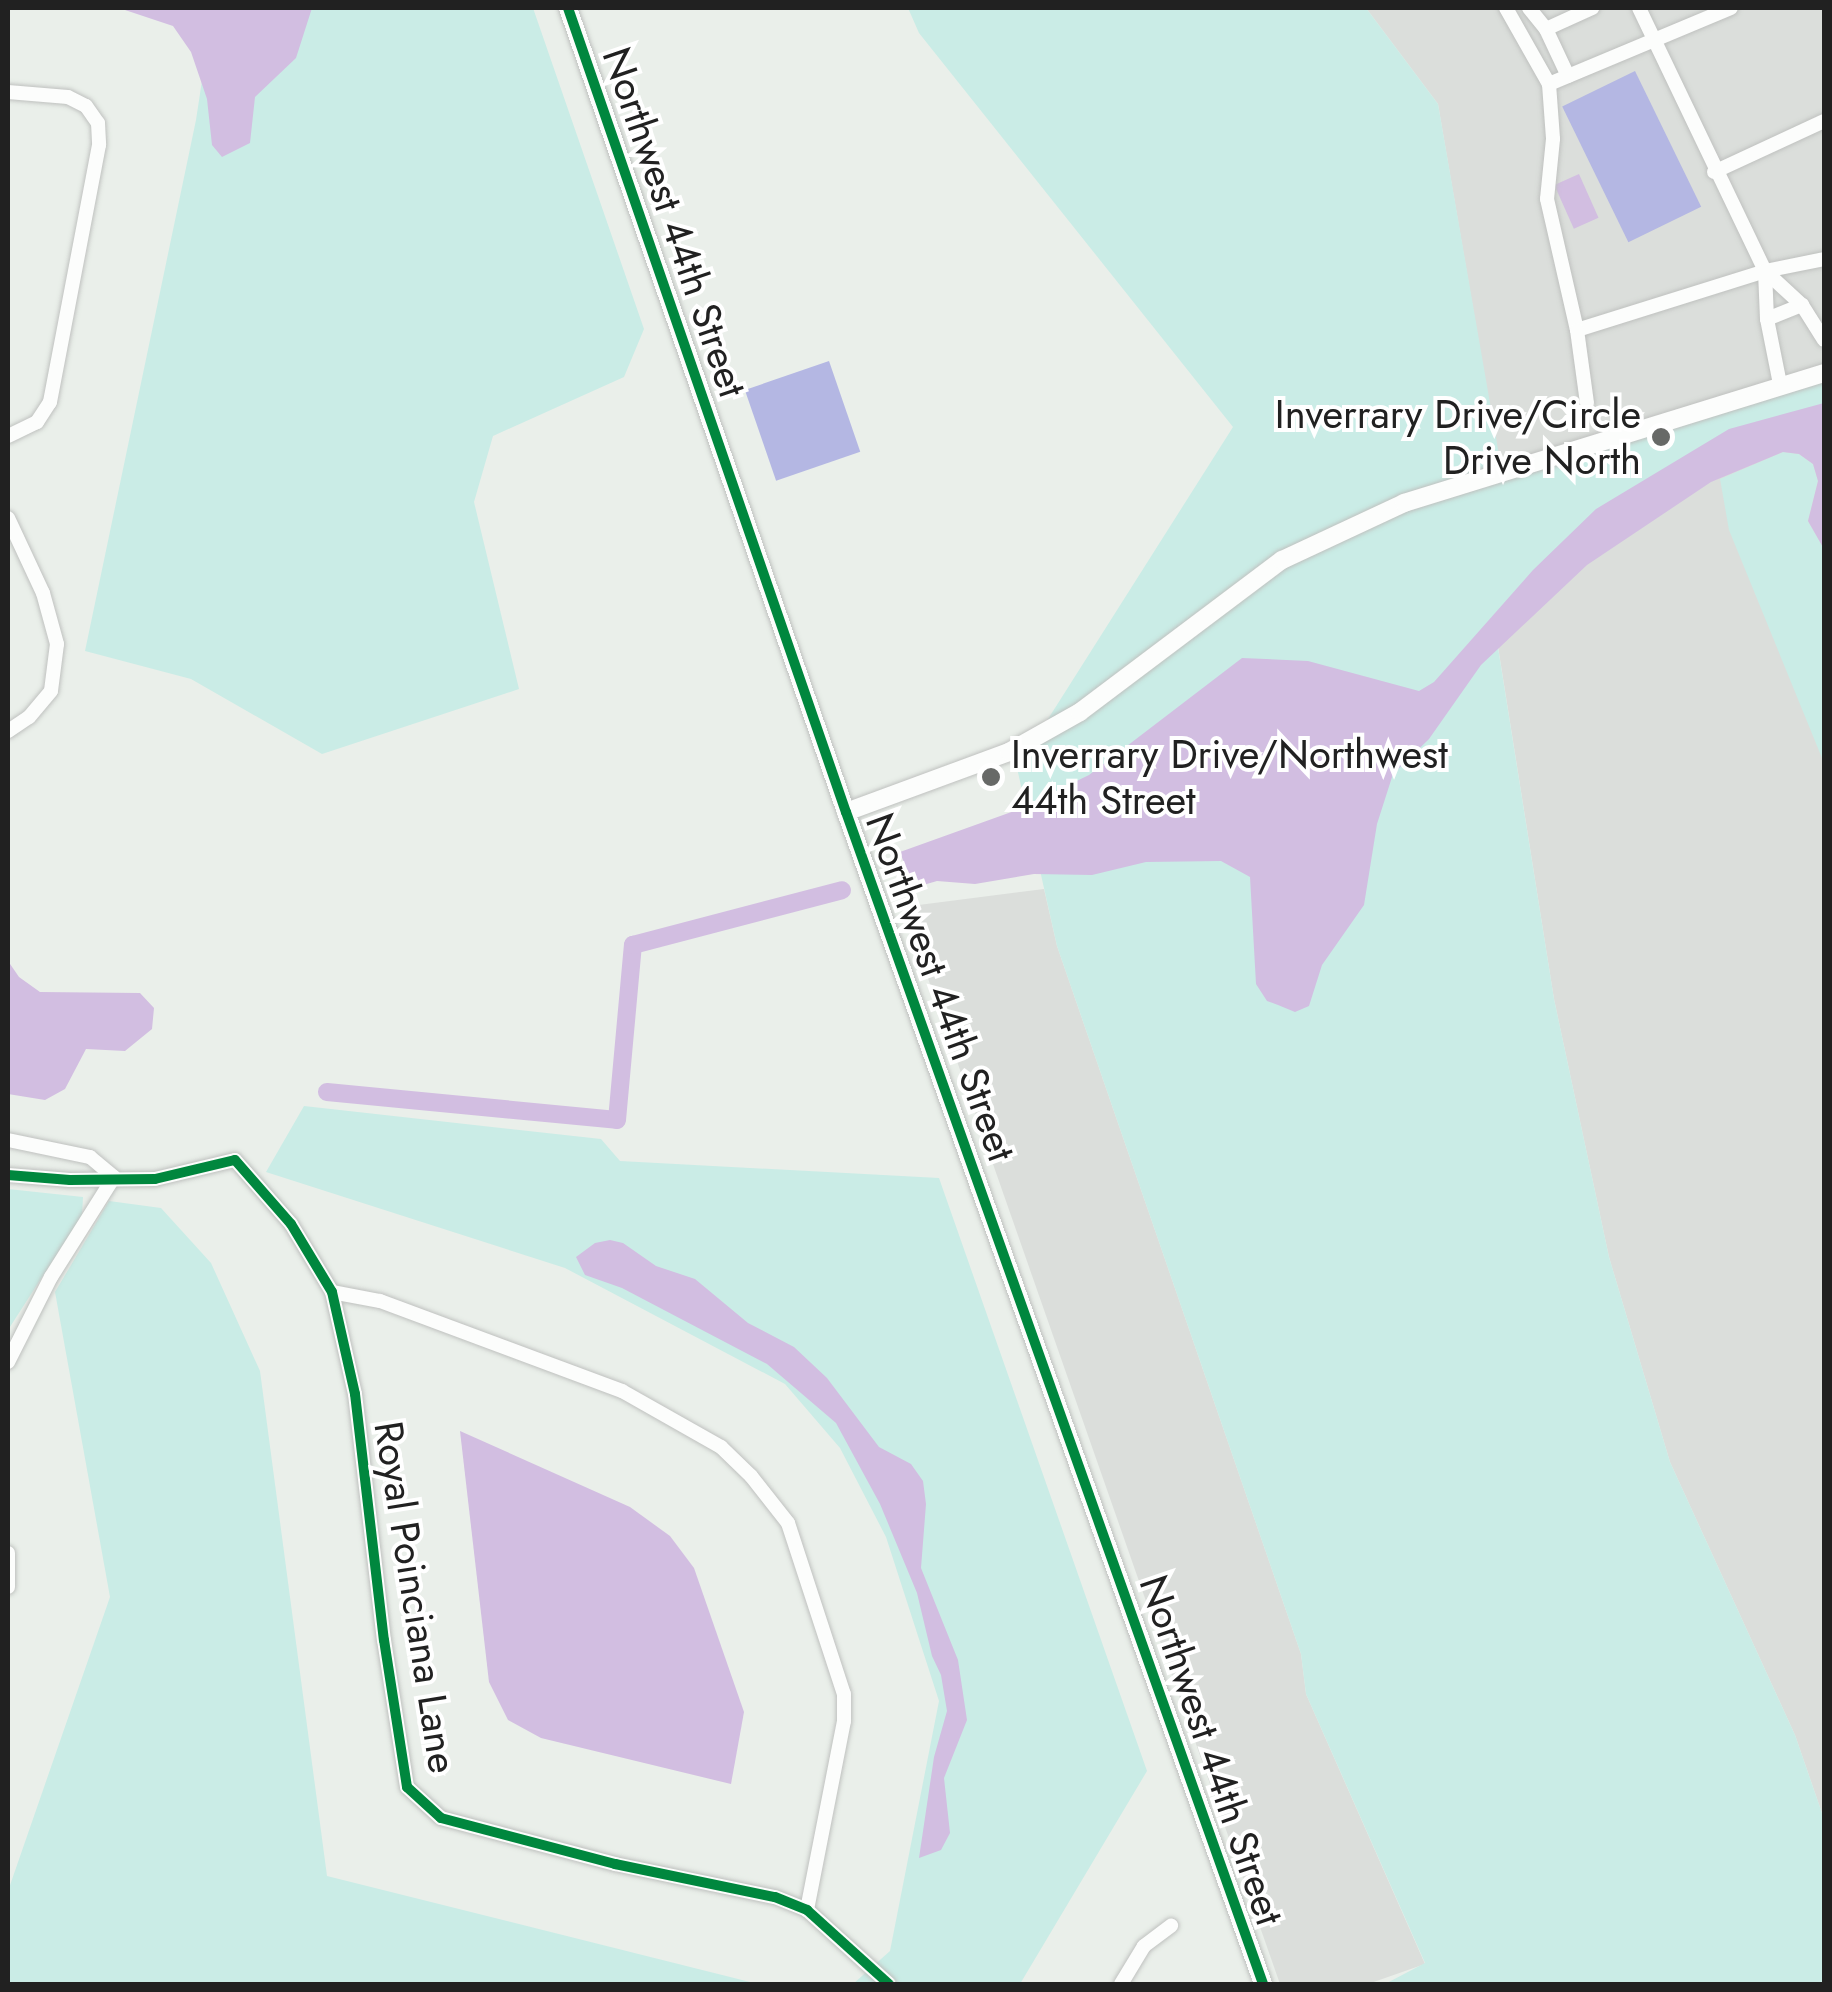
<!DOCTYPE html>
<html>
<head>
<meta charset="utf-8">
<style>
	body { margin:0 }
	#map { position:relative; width:1832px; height:1992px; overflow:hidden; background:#eaefea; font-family:Jost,sans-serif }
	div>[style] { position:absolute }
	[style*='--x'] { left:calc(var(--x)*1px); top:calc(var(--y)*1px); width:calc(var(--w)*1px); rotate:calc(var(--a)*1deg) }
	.residential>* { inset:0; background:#dbdedb }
	.grass>* { inset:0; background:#caece6 }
	.pitch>* { inset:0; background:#b4b7e3; transform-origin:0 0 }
	.water>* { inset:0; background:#d2bee1; transform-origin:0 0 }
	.canal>* { height:18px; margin:-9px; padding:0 9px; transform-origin:9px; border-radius:9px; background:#d2bee1 }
	.roads { filter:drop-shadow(0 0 2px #bfc1bf) drop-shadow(0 0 2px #bfc1bf) }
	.minor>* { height:14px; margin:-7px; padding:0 7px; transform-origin:7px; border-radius:7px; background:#fcfdfc }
	.tertiary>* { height:18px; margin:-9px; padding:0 9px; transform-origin:9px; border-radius:9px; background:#fcfdfc }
	.cycleway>* { height:10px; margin:-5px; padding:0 5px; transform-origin:5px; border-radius:5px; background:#00873e }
	.dots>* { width:28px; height:28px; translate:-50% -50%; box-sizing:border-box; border:5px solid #fff; border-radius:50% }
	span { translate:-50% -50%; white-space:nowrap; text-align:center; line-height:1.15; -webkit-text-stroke:8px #fff; paint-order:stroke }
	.street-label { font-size:40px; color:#212121 }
	.poi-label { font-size:40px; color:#212121 }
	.right { translate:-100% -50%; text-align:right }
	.left { translate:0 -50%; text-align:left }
	.frame { position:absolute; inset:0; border:10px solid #212121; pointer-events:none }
</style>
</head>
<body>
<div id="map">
	<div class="residential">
		<i style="clip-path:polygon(1366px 8px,1824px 8px,1824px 373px,1501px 472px,1438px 104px)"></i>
		<i style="clip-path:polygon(1824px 415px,1824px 1819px,1795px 1735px,1670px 1462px,1609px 1257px,1554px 999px,1496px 634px,1603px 523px)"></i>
		<i style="clip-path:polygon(1044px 889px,1057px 946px,1301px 1654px,1306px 1694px,1425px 1964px,1368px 1984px,1280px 1984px,903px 907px)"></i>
	</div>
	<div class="grass">
		<i style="clip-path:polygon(213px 8px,533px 8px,644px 329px,624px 377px,493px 436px,474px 502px,519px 689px,322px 754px,191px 679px,85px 651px,196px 120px)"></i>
		<i style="clip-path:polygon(908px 8px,1366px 8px,1438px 104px,1502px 472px,1824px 373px,1824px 415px,1603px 523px,1496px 635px,1554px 999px,1609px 1257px,1670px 1462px,1795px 1735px,1824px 1819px,1824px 1984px,1385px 1984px,1425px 1963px,1306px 1694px,1301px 1654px,1057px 946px,1017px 768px,1233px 427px,919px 33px)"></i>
		<i style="clip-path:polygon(1783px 452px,1799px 454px,1813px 464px,1818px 481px,1808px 521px,1824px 549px,1824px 763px,1729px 530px,1720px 479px)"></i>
		<i style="clip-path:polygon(304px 1106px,601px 1139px,620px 1161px,939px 1178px,1147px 1771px,1020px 1984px,853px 1984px,890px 1951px,939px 1701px,886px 1537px,840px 1448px,785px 1384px,565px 1268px,266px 1172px)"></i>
		<i style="clip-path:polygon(8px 1189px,83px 1197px,82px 1215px,8px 1330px)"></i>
		<i style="clip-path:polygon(109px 1201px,161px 1208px,211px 1263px,260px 1371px,327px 1876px,758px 1984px,8px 1984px,8px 1891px,110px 1597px,55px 1292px)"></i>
	</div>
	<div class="pitch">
		<i style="left:1635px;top:71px;width:151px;height:81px;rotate:64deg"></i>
		<i style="left:829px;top:361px;width:96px;height:89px;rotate:71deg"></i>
	</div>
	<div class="water">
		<i style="clip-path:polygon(119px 8px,312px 8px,296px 58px,255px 97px,250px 143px,222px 157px,212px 145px,207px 99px,191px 52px,173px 26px)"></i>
		<i style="left:1579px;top:174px;width:48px;height:27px;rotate:66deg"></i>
		<i style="clip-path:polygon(1824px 403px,1824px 549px,1808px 521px,1818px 481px,1813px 464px,1799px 454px,1783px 452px,1711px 482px,1587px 565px,1481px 665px,1429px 739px,1393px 774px,1377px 824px,1364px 905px,1322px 965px,1309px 1006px,1295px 1012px,1278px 1005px,1267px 1001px,1256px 984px,1250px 877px,1221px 861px,1146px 862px,1092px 875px,1034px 874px,975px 884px,937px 881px,913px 888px,900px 852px,1017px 810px,1089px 775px,1242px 658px,1308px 661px,1419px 691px,1434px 682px,1533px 570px,1596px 509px,1729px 429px)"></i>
		<i style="clip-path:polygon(8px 961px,19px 977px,40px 992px,140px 993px,154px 1008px,152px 1029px,125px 1051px,86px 1049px,65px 1089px,45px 1100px,8px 1094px)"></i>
		<i style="clip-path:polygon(610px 1240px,623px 1243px,656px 1266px,695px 1279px,748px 1323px,794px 1347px,827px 1378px,879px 1447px,911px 1464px,923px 1481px,926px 1504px,921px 1568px,958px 1660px,967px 1720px,944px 1778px,950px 1833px,941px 1850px,919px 1858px,934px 1757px,947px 1711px,941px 1675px,932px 1656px,917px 1593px,880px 1504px,836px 1423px,767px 1364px,622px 1288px,585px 1275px,576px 1257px,595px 1243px)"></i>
		<i style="clip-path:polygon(460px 1431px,630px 1507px,670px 1536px,694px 1568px,744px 1712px,731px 1784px,541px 1738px,508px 1720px,489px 1682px)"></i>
	</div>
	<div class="canal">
		<i style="--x:327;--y:1092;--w:291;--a:5.5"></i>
		<i style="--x:617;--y:1120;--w:176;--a:-84.8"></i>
		<i style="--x:633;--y:945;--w:216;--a:-14.7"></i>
	</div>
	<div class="roads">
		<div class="minor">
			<i style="--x:1506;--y:8;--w:87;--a:60.5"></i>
			<i style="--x:1549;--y:84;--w:55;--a:85.8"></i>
			<i style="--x:1553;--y:139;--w:60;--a:95.7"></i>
			<i style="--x:1547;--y:199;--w:134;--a:77.1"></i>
			<i style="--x:1577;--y:330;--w:197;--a:-17.4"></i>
			<i style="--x:1765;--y:271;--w:60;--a:-11.5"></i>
			<i style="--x:1529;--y:8;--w:27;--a:51"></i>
			<i style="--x:1639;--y:8;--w:292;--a:64.4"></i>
			<i style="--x:1765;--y:271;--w:50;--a:42.6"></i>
			<i style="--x:1802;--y:305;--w:41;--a:57.8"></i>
			<i style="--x:1568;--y:76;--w:52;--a:-115.1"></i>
			<i style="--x:1546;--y:29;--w:51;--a:-24.5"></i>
			<i style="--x:1549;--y:84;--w:197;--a:-22.7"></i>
			<i style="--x:8;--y:92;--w:60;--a:4.8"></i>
			<i style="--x:68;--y:97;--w:20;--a:27"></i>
			<i style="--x:86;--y:106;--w:21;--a:55"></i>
			<i style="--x:98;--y:123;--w:22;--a:87"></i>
			<i style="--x:99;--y:145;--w:262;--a:100.8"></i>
			<i style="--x:50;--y:402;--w:24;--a:123"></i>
			<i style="--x:37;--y:422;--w:32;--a:154"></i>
			<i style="--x:1714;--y:172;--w:121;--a:-24.9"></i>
			<i style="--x:1765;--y:271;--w:48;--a:87.6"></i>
			<i style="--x:1767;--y:319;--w:66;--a:78.7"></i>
			<i style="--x:1767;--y:319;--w:38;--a:-22"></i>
			<i style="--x:1577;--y:330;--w:74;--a:82.2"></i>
			<i style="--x:8;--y:518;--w:83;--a:65"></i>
			<i style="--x:43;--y:593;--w:53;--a:74.6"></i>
			<i style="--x:57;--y:644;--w:47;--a:97.3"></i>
			<i style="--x:51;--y:691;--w:34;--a:130"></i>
			<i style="--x:29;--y:717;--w:25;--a:146"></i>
			<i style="--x:8;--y:1140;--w:84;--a:11.7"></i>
			<i style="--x:90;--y:1157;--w:31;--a:40"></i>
			<i style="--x:8;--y:1175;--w:62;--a:4.6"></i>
			<i style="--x:70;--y:1180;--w:85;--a:-0.7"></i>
			<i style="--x:155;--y:1179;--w:82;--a:-13.4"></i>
			<i style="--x:235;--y:1160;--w:85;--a:48.8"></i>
			<i style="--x:291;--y:1224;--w:79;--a:58.9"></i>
			<i style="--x:332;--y:1292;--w:105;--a:77.3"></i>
			<i style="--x:355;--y:1394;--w:248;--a:83.3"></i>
			<i style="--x:384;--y:1640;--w:149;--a:81.1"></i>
			<i style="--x:407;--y:1787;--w:46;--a:42.4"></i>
			<i style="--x:441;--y:1818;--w:180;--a:14.8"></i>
			<i style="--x:615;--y:1864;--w:163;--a:11.7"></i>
			<i style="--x:775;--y:1897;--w:35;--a:22"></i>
			<i style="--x:807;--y:1910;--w:110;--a:42.1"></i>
			<i style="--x:332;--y:1292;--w:49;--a:10.6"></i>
			<i style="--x:380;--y:1301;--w:258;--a:20.4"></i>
			<i style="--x:622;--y:1391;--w:114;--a:29.5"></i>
			<i style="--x:721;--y:1447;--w:42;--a:44"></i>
			<i style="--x:751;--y:1476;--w:60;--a:51.8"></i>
			<i style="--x:788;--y:1523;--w:180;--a:71.9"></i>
			<i style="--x:844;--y:1694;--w:27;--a:90"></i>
			<i style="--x:844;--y:1721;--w:193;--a:101.1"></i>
			<i style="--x:8;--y:1362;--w:95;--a:-63.2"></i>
			<i style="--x:51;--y:1277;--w:118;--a:-57.8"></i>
			<i style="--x:8;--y:1553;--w:34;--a:90"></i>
			<i style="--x:1121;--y:1984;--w:44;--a:-58.8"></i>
			<i style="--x:1144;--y:1946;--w:34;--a:-37"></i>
		</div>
		<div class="tertiary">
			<i style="--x:568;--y:8;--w:851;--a:70.93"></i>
			<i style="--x:846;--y:812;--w:1244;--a:70.41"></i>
			<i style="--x:846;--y:812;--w:174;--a:-20.2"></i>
			<i style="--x:1009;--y:752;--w:81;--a:-29.4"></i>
			<i style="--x:1080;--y:712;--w:253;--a:-37"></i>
			<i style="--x:1282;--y:560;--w:135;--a:-25"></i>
			<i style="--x:1404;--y:503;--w:440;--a:-17.2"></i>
		</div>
	</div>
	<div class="cycleway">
		<i style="--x:568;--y:8;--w:851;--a:70.93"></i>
		<i style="--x:846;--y:812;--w:1244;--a:70.41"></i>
		<i style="--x:8;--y:1175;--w:62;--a:4.6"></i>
		<i style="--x:70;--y:1180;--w:85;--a:-0.7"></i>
		<i style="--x:155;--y:1179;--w:82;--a:-13.4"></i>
		<i style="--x:235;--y:1160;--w:85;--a:48.8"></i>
		<i style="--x:291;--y:1224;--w:79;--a:58.9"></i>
		<i style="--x:332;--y:1292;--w:105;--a:77.3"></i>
		<i style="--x:355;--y:1394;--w:248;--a:83.3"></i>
		<i style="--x:384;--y:1640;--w:149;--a:81.1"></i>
		<i style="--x:407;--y:1787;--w:46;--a:42.4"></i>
		<i style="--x:441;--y:1818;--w:180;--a:14.8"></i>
		<i style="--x:615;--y:1864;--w:163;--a:11.7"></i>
		<i style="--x:775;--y:1897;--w:35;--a:22"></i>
		<i style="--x:807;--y:1910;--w:110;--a:42.1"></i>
	</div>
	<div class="dots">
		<i style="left:1661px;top:437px;background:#676967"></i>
		<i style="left:991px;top:777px;background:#676967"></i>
	</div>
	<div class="street-label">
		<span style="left:675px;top:222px;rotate:71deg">Northwest 44th Street</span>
		<span style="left:941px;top:987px;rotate:70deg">Northwest 44th Street</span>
		<span style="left:416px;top:1597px;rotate:81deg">Royal Poinciana Lane</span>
		<span style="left:1212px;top:1750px;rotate:71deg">Northwest 44th Street</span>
	</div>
	<div class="poi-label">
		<span class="right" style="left:1641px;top:437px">Inverrary Drive/Circle<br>Drive North</span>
		<span class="left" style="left:1011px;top:777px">Inverrary Drive/Northwest<br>44th Street</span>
	</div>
	<div class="frame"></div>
</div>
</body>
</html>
